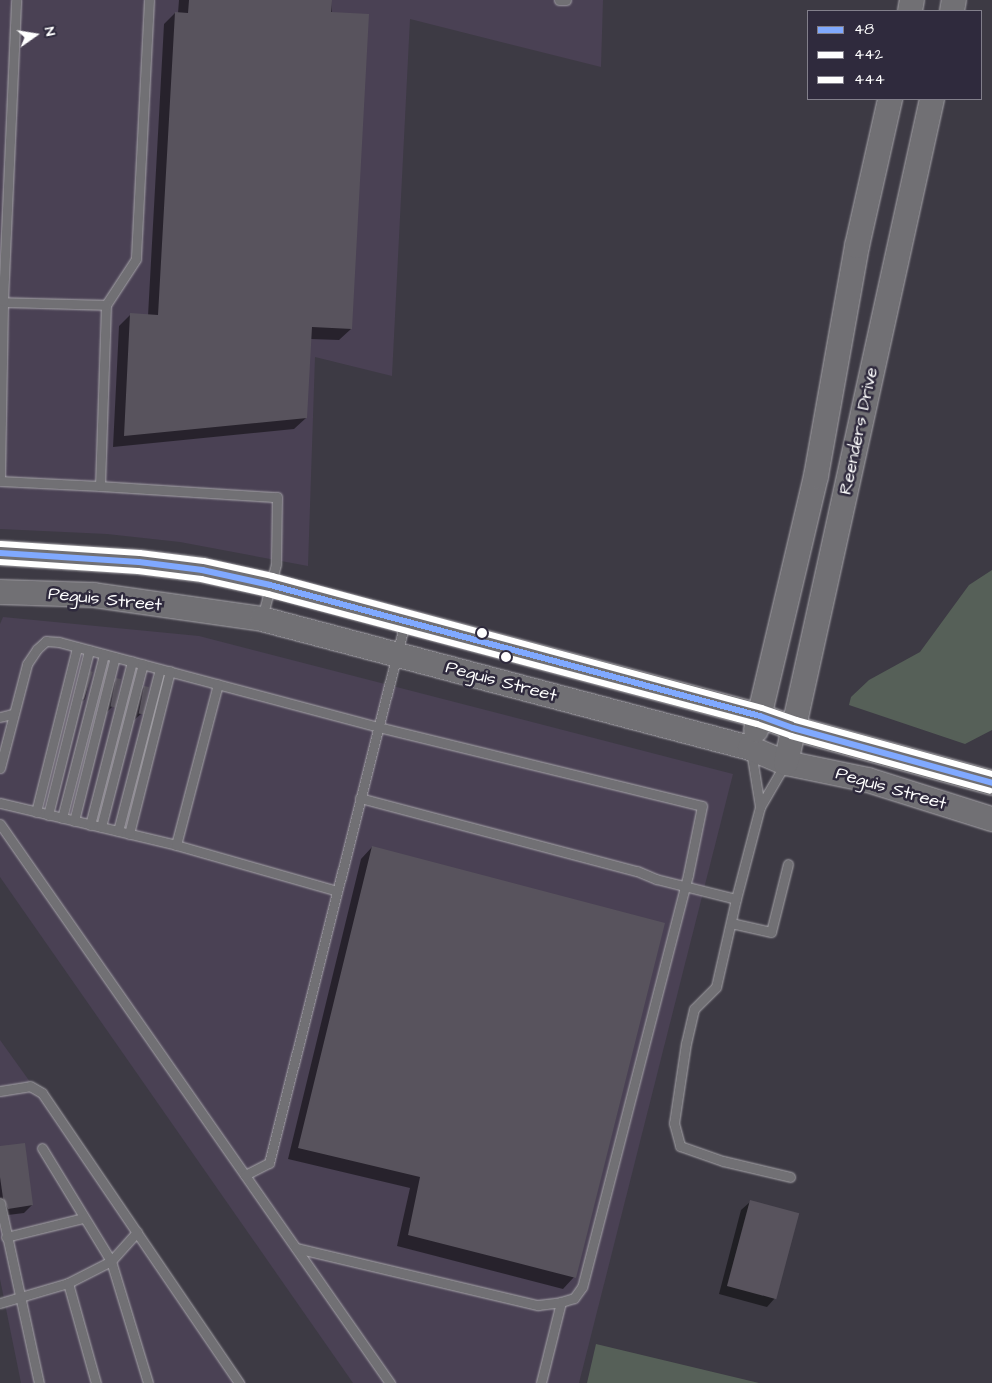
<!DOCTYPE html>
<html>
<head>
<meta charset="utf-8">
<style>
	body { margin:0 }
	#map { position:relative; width:992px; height:1383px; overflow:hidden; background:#3d3a44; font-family:"Architects Daughter",sans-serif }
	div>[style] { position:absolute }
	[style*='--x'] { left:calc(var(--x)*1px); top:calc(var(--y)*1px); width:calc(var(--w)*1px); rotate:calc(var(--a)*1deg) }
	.built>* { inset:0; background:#4a4154 }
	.green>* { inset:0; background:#566058 }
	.shadow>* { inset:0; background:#0007 }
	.building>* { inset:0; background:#58535d; transform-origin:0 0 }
	.roads { filter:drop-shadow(0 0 1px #a8a6ab) drop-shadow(0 0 1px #a8a6ab) }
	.lane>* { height:9px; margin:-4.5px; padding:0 4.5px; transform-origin:4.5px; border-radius:4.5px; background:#717074 }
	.secondary>* { height:24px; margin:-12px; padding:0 12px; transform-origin:12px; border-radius:12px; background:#717074 }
	.bus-1>* { height:6px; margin:-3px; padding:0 3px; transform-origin:3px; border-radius:3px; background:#80a9ff }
	.bus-2>* { height:6px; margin:-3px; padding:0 3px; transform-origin:3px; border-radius:3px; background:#fff }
	.bus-3>* { height:6px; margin:-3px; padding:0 3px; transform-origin:3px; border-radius:3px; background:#fff }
	.dots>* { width:14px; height:14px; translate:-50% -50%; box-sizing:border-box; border:2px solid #2f2a3d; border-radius:50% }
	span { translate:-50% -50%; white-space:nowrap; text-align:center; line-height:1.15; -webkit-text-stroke:5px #2f2a3d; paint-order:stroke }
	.street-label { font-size:18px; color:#fff }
	.legend { position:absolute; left:807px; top:10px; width:175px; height:90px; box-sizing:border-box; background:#2f2a3d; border:1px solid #827f8b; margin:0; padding:6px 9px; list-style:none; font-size:15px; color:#fff }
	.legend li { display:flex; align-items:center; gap:10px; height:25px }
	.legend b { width:25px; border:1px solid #827f8b }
	.north { position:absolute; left:10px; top:10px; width:50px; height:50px; -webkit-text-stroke:4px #2f2a3d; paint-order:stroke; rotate:77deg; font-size:14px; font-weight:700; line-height:20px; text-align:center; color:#fff }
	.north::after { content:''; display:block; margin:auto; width:18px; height:22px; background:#fff; clip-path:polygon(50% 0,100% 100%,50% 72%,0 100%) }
</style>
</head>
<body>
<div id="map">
	<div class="built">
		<i style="clip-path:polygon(0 0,603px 0,601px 67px,410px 19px,392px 376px,315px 357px,308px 566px,180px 542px,107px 534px,0 529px)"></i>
		<i style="clip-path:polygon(3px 617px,199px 636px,733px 774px,579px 1383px,353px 1383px,0 877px,0 624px)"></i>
		<i style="clip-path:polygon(0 1040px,246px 1383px,21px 1383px,0 1279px)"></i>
	</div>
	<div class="green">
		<i style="clip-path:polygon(992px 570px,992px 730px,965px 744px,849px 705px,851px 697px,869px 680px,920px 652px,969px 585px)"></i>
		<i style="clip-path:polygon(596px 1344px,759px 1383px,587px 1383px)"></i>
	</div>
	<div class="shadow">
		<i style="clip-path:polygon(179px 0,331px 0,351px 329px,339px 340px,310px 339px,306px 418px,294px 429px,113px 447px,119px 326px,131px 314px,148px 316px,164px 24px,175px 13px,178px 13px)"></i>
		<i style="clip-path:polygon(91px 673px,85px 699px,76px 707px,82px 681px)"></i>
		<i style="clip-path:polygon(117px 680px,113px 706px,104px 715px,108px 688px)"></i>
		<i style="clip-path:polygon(144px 687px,147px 688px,141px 714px,132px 722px,136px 696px)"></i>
		<i style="clip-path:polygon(372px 847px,574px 1277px,563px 1289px,397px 1246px,410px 1188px,288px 1159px,361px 859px)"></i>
		<i style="clip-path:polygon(0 1148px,32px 1205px,24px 1213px,0 1216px)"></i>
		<i style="clip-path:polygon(750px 1202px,775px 1298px,767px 1307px,719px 1294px,741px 1210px)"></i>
	</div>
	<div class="building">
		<i style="clip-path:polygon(189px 0,332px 0,331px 12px,369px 14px,352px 329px,312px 327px,307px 418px,124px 436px,130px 313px,158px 315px,175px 12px,188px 13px)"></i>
		<i style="left:90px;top:671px;width:3px;height:29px;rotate:18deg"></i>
		<i style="left:116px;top:678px;width:5px;height:29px;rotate:11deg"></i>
		<i style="left:144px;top:686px;width:5px;height:28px;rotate:11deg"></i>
		<i style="clip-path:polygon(372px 846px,665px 923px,576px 1278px,408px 1235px,420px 1177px,298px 1148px)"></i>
		<i style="clip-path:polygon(25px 1143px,33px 1205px,8px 1209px,3px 1198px,0 1177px,0 1146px)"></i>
		<i style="left:750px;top:1200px;width:51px;height:89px;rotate:15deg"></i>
	</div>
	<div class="roads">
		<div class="lane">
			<i style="--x:149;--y:0;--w:259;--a:92.9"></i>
			<i style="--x:136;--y:259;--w:55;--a:123.1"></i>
			<i style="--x:106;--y:305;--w:181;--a:91.9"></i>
			<i style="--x:100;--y:486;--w:177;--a:3.6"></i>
			<i style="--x:277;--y:497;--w:67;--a:90.9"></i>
			<i style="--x:276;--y:564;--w:56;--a:104.5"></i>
			<i style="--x:559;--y:0;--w:7;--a:0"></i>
			<i style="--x:0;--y:302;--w:106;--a:1.6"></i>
			<i style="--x:0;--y:477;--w:176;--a:-89"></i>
			<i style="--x:3;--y:301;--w:301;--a:-87.5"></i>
			<i style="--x:0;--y:481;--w:100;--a:2.9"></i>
			<i style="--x:0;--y:717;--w:12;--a:-14"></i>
			<i style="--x:0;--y:768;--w:107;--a:-75.4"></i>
			<i style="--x:27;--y:664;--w:18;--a:-56"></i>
			<i style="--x:37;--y:649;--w:12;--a:-42"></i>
			<i style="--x:46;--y:641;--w:13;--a:4"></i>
			<i style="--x:59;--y:642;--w:330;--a:14.9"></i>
			<i style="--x:378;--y:727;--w:333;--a:13.7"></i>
			<i style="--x:702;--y:806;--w:70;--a:101.5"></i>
			<i style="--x:688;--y:875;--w:425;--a:104.4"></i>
			<i style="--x:582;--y:1287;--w:14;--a:126"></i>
			<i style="--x:574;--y:1298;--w:14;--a:163"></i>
			<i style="--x:561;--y:1302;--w:83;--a:103.9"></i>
			<i style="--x:360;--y:798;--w:286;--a:14.8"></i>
			<i style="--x:637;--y:871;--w:21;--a:23"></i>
			<i style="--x:656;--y:879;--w:82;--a:14"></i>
			<i style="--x:736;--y:899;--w:95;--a:-75.4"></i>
			<i style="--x:760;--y:807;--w:57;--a:-99.1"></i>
			<i style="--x:0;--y:803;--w:181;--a:13.4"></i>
			<i style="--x:176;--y:845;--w:167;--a:15.9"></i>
			<i style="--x:760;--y:807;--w:50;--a:-59.8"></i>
			<i style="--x:36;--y:812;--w:170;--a:-76"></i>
			<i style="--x:48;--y:815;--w:170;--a:-76"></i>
			<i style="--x:62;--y:818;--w:169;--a:-75.6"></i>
			<i style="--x:74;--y:821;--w:169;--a:-76"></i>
			<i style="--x:0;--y:824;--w:682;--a:55.1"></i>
			<i style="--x:90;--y:825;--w:169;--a:-75.6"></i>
			<i style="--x:101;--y:827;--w:168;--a:-75.6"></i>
			<i style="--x:118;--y:831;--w:167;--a:-75.5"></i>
			<i style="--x:129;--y:834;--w:168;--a:-75.9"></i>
			<i style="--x:176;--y:845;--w:166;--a:-75.4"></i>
			<i style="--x:736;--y:899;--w:90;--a:102.8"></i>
			<i style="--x:716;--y:987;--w:31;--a:135"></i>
			<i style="--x:694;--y:1009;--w:35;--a:103"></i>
			<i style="--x:686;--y:1043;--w:81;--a:98.5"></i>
			<i style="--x:674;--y:1123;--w:24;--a:75"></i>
			<i style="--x:680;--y:1146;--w:46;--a:19.2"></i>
			<i style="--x:723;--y:1161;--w:69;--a:13.4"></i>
			<i style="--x:731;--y:923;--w:41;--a:12.7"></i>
			<i style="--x:771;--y:932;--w:70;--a:-76"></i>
			<i style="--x:0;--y:1091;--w:30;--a:-9"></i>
			<i style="--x:30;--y:1086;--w:14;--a:30"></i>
			<i style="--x:42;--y:1093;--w:351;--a:55.8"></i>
			<i style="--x:42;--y:1148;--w:132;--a:58.6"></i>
			<i style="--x:111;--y:1261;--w:127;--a:73.1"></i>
			<i style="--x:245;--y:1175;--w:27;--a:-27"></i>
			<i style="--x:269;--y:1163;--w:558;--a:-75.89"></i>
			<i style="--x:0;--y:1203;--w:184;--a:77.8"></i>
			<i style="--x:6;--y:1237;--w:79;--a:-13.9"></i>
			<i style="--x:296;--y:1248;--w:249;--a:13.3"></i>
			<i style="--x:538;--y:1305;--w:23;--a:-7"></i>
			<i style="--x:68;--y:1283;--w:104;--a:74.4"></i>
			<i style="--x:0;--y:1303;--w:71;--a:-16.4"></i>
			<i style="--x:68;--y:1283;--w:48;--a:-27.1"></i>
			<i style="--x:111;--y:1261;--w:39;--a:-48"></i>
		</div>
		<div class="secondary">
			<i style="--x:910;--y:11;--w:11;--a:-80"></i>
			<i style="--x:952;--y:11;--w:11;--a:-80"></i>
			<i style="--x:0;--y:553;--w:139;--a:3.7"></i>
			<i style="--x:139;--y:562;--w:64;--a:7.2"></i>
			<i style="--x:202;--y:570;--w:70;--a:12.4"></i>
			<i style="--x:270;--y:585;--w:507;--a:14.97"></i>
			<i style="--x:760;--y:716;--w:35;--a:20"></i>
			<i style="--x:793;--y:728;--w:206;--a:15.4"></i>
			<i style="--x:0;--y:592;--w:94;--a:1.8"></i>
			<i style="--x:94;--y:595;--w:170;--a:8.1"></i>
			<i style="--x:262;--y:619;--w:505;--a:14.81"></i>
			<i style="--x:750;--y:748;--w:39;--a:23"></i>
			<i style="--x:786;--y:763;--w:84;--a:11.7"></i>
			<i style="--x:868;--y:780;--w:130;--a:17.5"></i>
			<i style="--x:756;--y:730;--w:261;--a:-76.7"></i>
			<i style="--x:816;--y:476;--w:234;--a:-79.9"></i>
			<i style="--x:857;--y:246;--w:151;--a:-77.3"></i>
			<i style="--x:786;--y:763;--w:680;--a:-77.6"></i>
		</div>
	</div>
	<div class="bus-1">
		<i style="--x:0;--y:553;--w:139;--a:3.7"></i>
		<i style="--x:139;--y:562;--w:64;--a:7.2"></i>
		<i style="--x:202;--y:570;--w:70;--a:12.4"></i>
		<i style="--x:270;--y:585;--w:507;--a:14.97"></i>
		<i style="--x:760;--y:716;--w:35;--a:20"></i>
		<i style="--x:793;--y:728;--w:206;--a:15.4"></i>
	</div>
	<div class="bus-2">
		<i style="--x:0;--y:562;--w:138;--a:3.7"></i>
		<i style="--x:138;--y:571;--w:64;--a:7.2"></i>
		<i style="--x:201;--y:579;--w:69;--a:12.6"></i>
		<i style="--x:268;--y:594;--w:506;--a:14.89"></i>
		<i style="--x:757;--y:724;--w:36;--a:19"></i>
		<i style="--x:791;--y:736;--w:206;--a:15.4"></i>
	</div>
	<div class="bus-3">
		<i style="--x:1;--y:544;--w:139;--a:3.7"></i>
		<i style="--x:140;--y:553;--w:64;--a:7.1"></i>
		<i style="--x:204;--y:561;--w:70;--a:12.4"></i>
		<i style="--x:272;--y:576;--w:507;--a:15.08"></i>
		<i style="--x:762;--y:708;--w:36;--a:19"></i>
		<i style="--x:796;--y:720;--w:203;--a:15.4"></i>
	</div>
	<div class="dots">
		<i style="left:482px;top:633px;background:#fff"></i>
		<i style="left:506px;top:657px;background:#fff"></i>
	</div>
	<div class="street-label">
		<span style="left:859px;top:431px;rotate:-78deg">Reenders Drive</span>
		<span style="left:105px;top:600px;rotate:6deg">Peguis Street</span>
		<span style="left:501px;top:682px;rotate:15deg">Peguis Street</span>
		<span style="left:891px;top:789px;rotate:16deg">Peguis Street</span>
	</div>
	<ul class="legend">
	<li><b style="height:6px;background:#80a9ff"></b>48</li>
	<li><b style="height:6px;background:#fff"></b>442</li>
	<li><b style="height:6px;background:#fff"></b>444</li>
	</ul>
	<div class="north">N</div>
</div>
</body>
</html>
